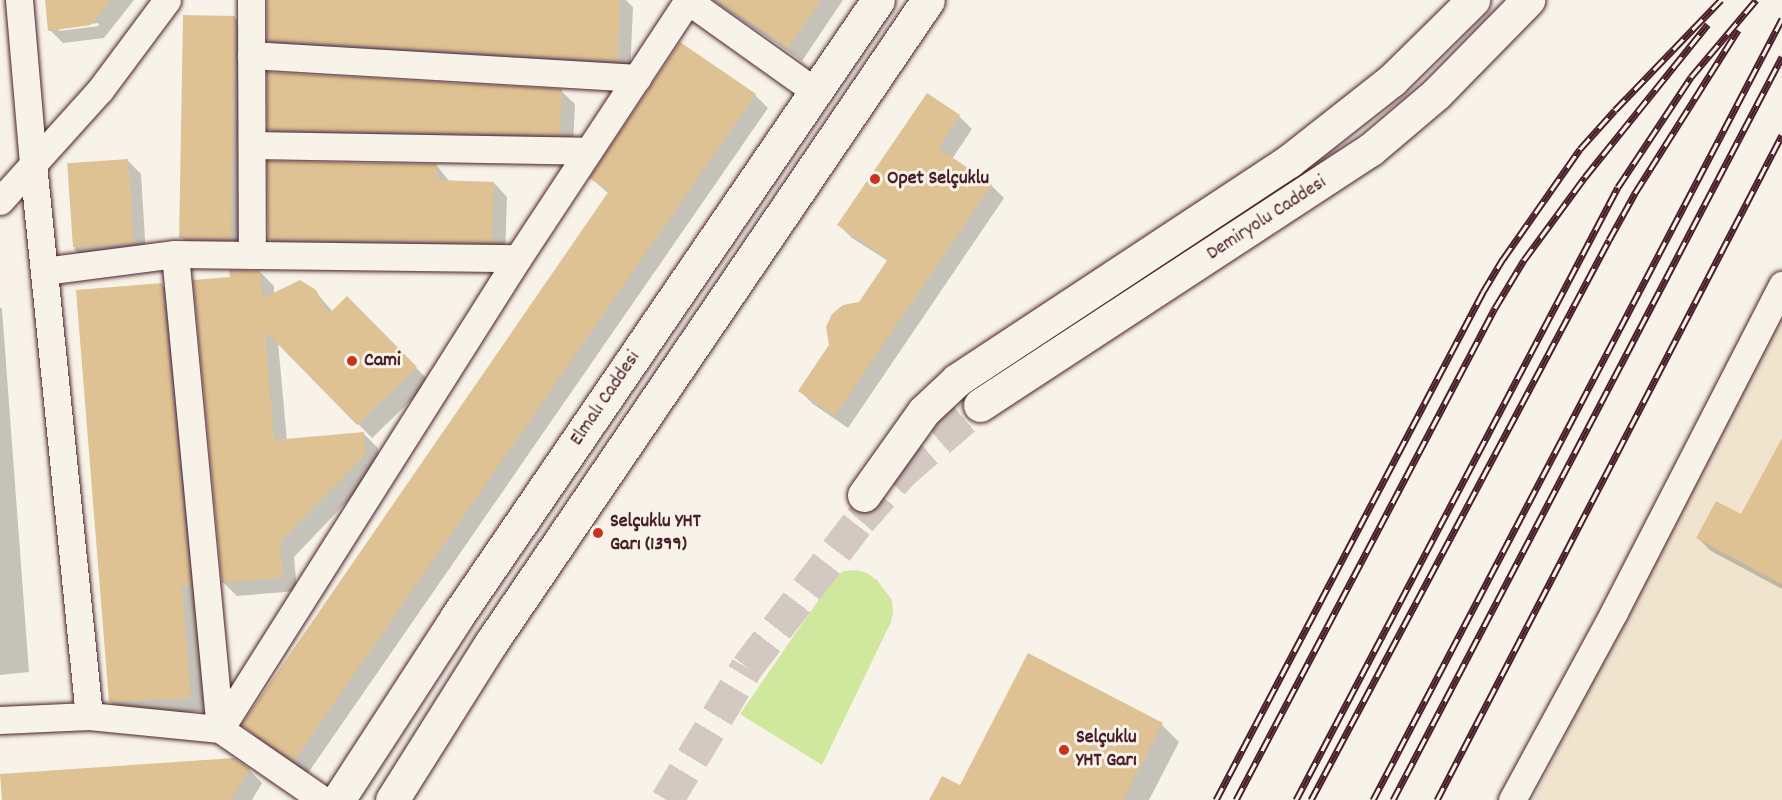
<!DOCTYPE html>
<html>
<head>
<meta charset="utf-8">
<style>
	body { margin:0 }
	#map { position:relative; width:1782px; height:800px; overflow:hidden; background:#f7f3e8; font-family:Dekko,sans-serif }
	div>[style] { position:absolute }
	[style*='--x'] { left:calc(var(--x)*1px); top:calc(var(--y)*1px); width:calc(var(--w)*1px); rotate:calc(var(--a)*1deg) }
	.built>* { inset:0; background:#f0e4ce }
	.green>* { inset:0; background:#d0e89d }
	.shadow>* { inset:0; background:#0003 }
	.building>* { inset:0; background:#dfc293; transform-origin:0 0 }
	.secondary-tunnel>* { height:33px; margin-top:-16.5px; transform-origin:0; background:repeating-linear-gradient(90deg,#d4c9c2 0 33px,transparent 0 49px) }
	.roads { filter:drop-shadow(0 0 2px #4a1f2b) drop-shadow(0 0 2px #4a1f2b) }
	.minor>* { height:27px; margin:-13.5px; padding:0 13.5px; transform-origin:13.5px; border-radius:13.5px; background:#f7f3e8 }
	.secondary>* { height:33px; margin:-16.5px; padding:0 16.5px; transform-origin:16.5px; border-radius:16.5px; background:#f7f3e8 }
	.rail>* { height:7px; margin-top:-3.5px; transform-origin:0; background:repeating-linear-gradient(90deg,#f7f3e8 0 14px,#4a1f2b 0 28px); box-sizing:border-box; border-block:2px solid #4a1f2b }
	.dots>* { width:16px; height:16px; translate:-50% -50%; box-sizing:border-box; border:3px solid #f7f3e8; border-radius:50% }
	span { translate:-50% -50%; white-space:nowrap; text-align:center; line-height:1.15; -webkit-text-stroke:6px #f7f3e8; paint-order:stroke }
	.poi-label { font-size:20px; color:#4a1f2b; font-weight:700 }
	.left { translate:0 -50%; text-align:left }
	.street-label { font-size:20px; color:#4a1f2b }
</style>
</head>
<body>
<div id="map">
	<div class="built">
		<i style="clip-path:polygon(1782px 303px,1782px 800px,1533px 800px)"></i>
	</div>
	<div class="green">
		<i style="clip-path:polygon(856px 570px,867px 573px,877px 580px,892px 600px,893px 612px,891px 622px,822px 765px,740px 714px,833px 579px,844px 571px)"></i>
	</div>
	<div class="shadow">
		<i style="clip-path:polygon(evenodd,46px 0,134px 0,104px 38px,63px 43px,50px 30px,46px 0,98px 23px,99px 26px,59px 31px,59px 28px,98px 23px)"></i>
		<i style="clip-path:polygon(268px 0,626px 0,633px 7px,630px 74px,282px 53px,268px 40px)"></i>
		<i style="clip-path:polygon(713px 0,843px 0,802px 61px)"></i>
		<i style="clip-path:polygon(235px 18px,248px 31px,249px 252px,195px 251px,182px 238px)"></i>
		<i style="clip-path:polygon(561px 91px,575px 104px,573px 147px,282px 142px,269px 129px)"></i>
		<i style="clip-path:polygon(755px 95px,768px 108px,308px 773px,257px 738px,243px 724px,609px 194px,591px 178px)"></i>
		<i style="clip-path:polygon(959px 116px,972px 129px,952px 159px,991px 185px,1004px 198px,848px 428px,813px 404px,800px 391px,888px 261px,852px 238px,839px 225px)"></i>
		<i style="clip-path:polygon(128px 161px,141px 174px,146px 256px,87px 263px,74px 249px)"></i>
		<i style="clip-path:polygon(437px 166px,450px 182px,494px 183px,507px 197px,505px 255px,283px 252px,269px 239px)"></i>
		<i style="clip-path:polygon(260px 272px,274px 286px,274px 294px,315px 291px,333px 312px,347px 298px,430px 382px,372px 438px,278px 342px,287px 441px,364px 434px,378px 448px,379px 468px,294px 557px,297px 591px,237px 596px,223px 582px,232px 278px)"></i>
		<i style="clip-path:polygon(161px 284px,175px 298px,204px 711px,124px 715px,111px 702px)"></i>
		<i style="clip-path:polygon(0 307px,2px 309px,29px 672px,0 675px)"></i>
		<i style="clip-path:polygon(1782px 441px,1782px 589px,1711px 551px,1698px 538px,1742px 516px)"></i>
		<i style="clip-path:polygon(1162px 725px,1179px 742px,1149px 800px,931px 800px,961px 787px)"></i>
		<i style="clip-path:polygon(249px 770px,262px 783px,252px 800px,4px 800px)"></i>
	</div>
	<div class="building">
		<i style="clip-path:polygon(45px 0,111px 0,91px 25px,48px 31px)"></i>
		<i style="clip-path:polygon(267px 0,620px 0,618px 61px,267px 40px)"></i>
		<i style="clip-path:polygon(717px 0,821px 0,788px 48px)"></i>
		<i style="left:183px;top:15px;width:52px;height:223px;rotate:1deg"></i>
		<i style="clip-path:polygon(680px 42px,756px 94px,294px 761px,241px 725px,609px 191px,589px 178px)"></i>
		<i style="clip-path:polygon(267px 72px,562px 89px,560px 135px,267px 130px)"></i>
		<i style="clip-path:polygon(927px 93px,960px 115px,938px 148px,992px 184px,835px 416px,798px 391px,829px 345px,826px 327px,832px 314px,843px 305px,859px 302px,888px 259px,837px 225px)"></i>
		<i style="left:128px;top:159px;width:84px;height:61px;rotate:86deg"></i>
		<i style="clip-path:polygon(267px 161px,437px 164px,437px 180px,494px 182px,492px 242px,268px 239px)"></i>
		<i style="clip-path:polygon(229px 270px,260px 271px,263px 298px,300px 280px,316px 290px,329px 314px,347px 296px,417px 367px,357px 425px,265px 331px,274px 440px,364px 432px,366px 454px,280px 542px,283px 577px,222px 583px,193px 280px,230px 277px)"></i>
		<i style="clip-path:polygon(162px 283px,191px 586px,182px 586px,191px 698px,109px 702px,76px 290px)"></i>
		<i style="clip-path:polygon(1782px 438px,1782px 584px,1696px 538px,1716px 501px,1741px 514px)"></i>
		<i style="clip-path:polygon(1028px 653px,1163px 723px,1123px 800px,929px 800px,942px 776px,960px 785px)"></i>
		<i style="clip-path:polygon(234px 758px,250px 769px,230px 800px,2px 800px,0 774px)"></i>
	</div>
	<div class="secondary-tunnel">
		<i style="--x:667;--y:800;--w:155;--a:-59"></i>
		<i style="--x:747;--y:667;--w:185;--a:-52.5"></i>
		<i style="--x:860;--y:520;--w:64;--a:-48.8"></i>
		<i style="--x:902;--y:472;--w:103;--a:-40.7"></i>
	</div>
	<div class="roads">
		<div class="minor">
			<i style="--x:19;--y:0;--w:165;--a:85.1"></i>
			<i style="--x:33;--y:164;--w:555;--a:84.21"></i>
			<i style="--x:251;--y:0;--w:255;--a:89.8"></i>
			<i style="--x:687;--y:0;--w:158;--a:35.5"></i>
			<i style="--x:251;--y:55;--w:387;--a:3.4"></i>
			<i style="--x:252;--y:145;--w:336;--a:1"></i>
			<i style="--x:0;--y:201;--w:149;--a:-48"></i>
			<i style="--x:100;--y:90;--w:112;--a:-53.3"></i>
			<i style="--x:175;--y:254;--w:343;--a:0.7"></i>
			<i style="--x:44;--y:271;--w:132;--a:-7.4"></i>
			<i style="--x:175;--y:254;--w:477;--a:84.6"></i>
			<i style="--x:220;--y:729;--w:557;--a:-57.68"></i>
			<i style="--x:518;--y:258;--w:309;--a:-56.6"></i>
			<i style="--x:0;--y:720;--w:89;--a:-2.6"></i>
			<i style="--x:89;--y:716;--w:132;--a:5.7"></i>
			<i style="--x:220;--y:729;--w:125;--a:34.6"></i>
			<i style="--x:1512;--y:800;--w:214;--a:-61.5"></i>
			<i style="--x:1614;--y:612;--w:368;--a:-62.8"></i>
		</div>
		<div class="secondary">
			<i style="--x:980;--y:405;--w:466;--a:-33.2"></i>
			<i style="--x:1370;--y:150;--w:87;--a:-40.3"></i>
			<i style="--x:1436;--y:94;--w:132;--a:-45.6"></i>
			<i style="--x:864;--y:495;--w:103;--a:-54.5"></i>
			<i style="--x:924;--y:411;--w:45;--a:-43.2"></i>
			<i style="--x:957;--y:380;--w:398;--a:-33.4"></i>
			<i style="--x:1289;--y:161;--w:131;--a:-38.2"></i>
			<i style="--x:1392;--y:80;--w:114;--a:-44.6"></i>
			<i style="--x:338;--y:800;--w:217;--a:-57"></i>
			<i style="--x:456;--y:618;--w:748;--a:-55.67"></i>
			<i style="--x:392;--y:800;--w:186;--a:-57.8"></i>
			<i style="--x:491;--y:643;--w:777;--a:-55.8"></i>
		</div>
	</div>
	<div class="rail">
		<i style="--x:1216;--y:800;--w:574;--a:-62.27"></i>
		<i style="--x:1483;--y:292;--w:39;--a:-59"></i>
		<i style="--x:1503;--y:259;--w:134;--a:-55"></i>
		<i style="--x:1580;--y:149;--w:52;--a:-48.1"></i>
		<i style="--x:1615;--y:110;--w:153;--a:-46.1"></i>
		<i style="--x:1236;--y:800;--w:556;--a:-62.24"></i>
		<i style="--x:1495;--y:308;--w:56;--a:-58.9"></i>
		<i style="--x:1524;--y:260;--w:103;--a:-53.7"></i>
		<i style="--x:1585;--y:177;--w:196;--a:-51.2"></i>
		<i style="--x:1296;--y:800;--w:692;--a:-62.29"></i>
		<i style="--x:1618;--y:187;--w:132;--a:-56.4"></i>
		<i style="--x:1691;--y:77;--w:101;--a:-49.8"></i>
		<i style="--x:1311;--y:800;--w:634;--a:-61.98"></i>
		<i style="--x:1609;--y:240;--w:54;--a:-61"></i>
		<i style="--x:1635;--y:193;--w:193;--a:-57.7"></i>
		<i style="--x:1373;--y:800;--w:882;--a:-62.36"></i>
		<i style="--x:1393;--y:800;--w:839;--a:-62.37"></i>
		<i style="--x:1437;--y:800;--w:749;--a:-62.58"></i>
	</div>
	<div class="dots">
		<i style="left:875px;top:179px;background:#c8321e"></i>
		<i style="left:352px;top:361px;background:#c8321e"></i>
		<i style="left:598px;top:533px;background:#c8321e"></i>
		<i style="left:1064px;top:750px;background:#c8321e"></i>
	</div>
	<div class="poi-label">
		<span class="left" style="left:887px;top:179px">Opet Selçuklu</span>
		<span class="left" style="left:364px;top:361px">Cami</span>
		<span class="left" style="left:610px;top:534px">Selçuklu YHT<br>Garı (1399)</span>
		<span class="left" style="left:1076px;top:750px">Selçuklu<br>YHT Garı</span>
	</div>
	<div class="street-label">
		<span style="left:1267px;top:219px;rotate:-33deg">Demiryolu Caddesi</span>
		<span style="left:606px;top:399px;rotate:-56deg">Elmalı Caddesi</span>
	</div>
</div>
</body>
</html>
